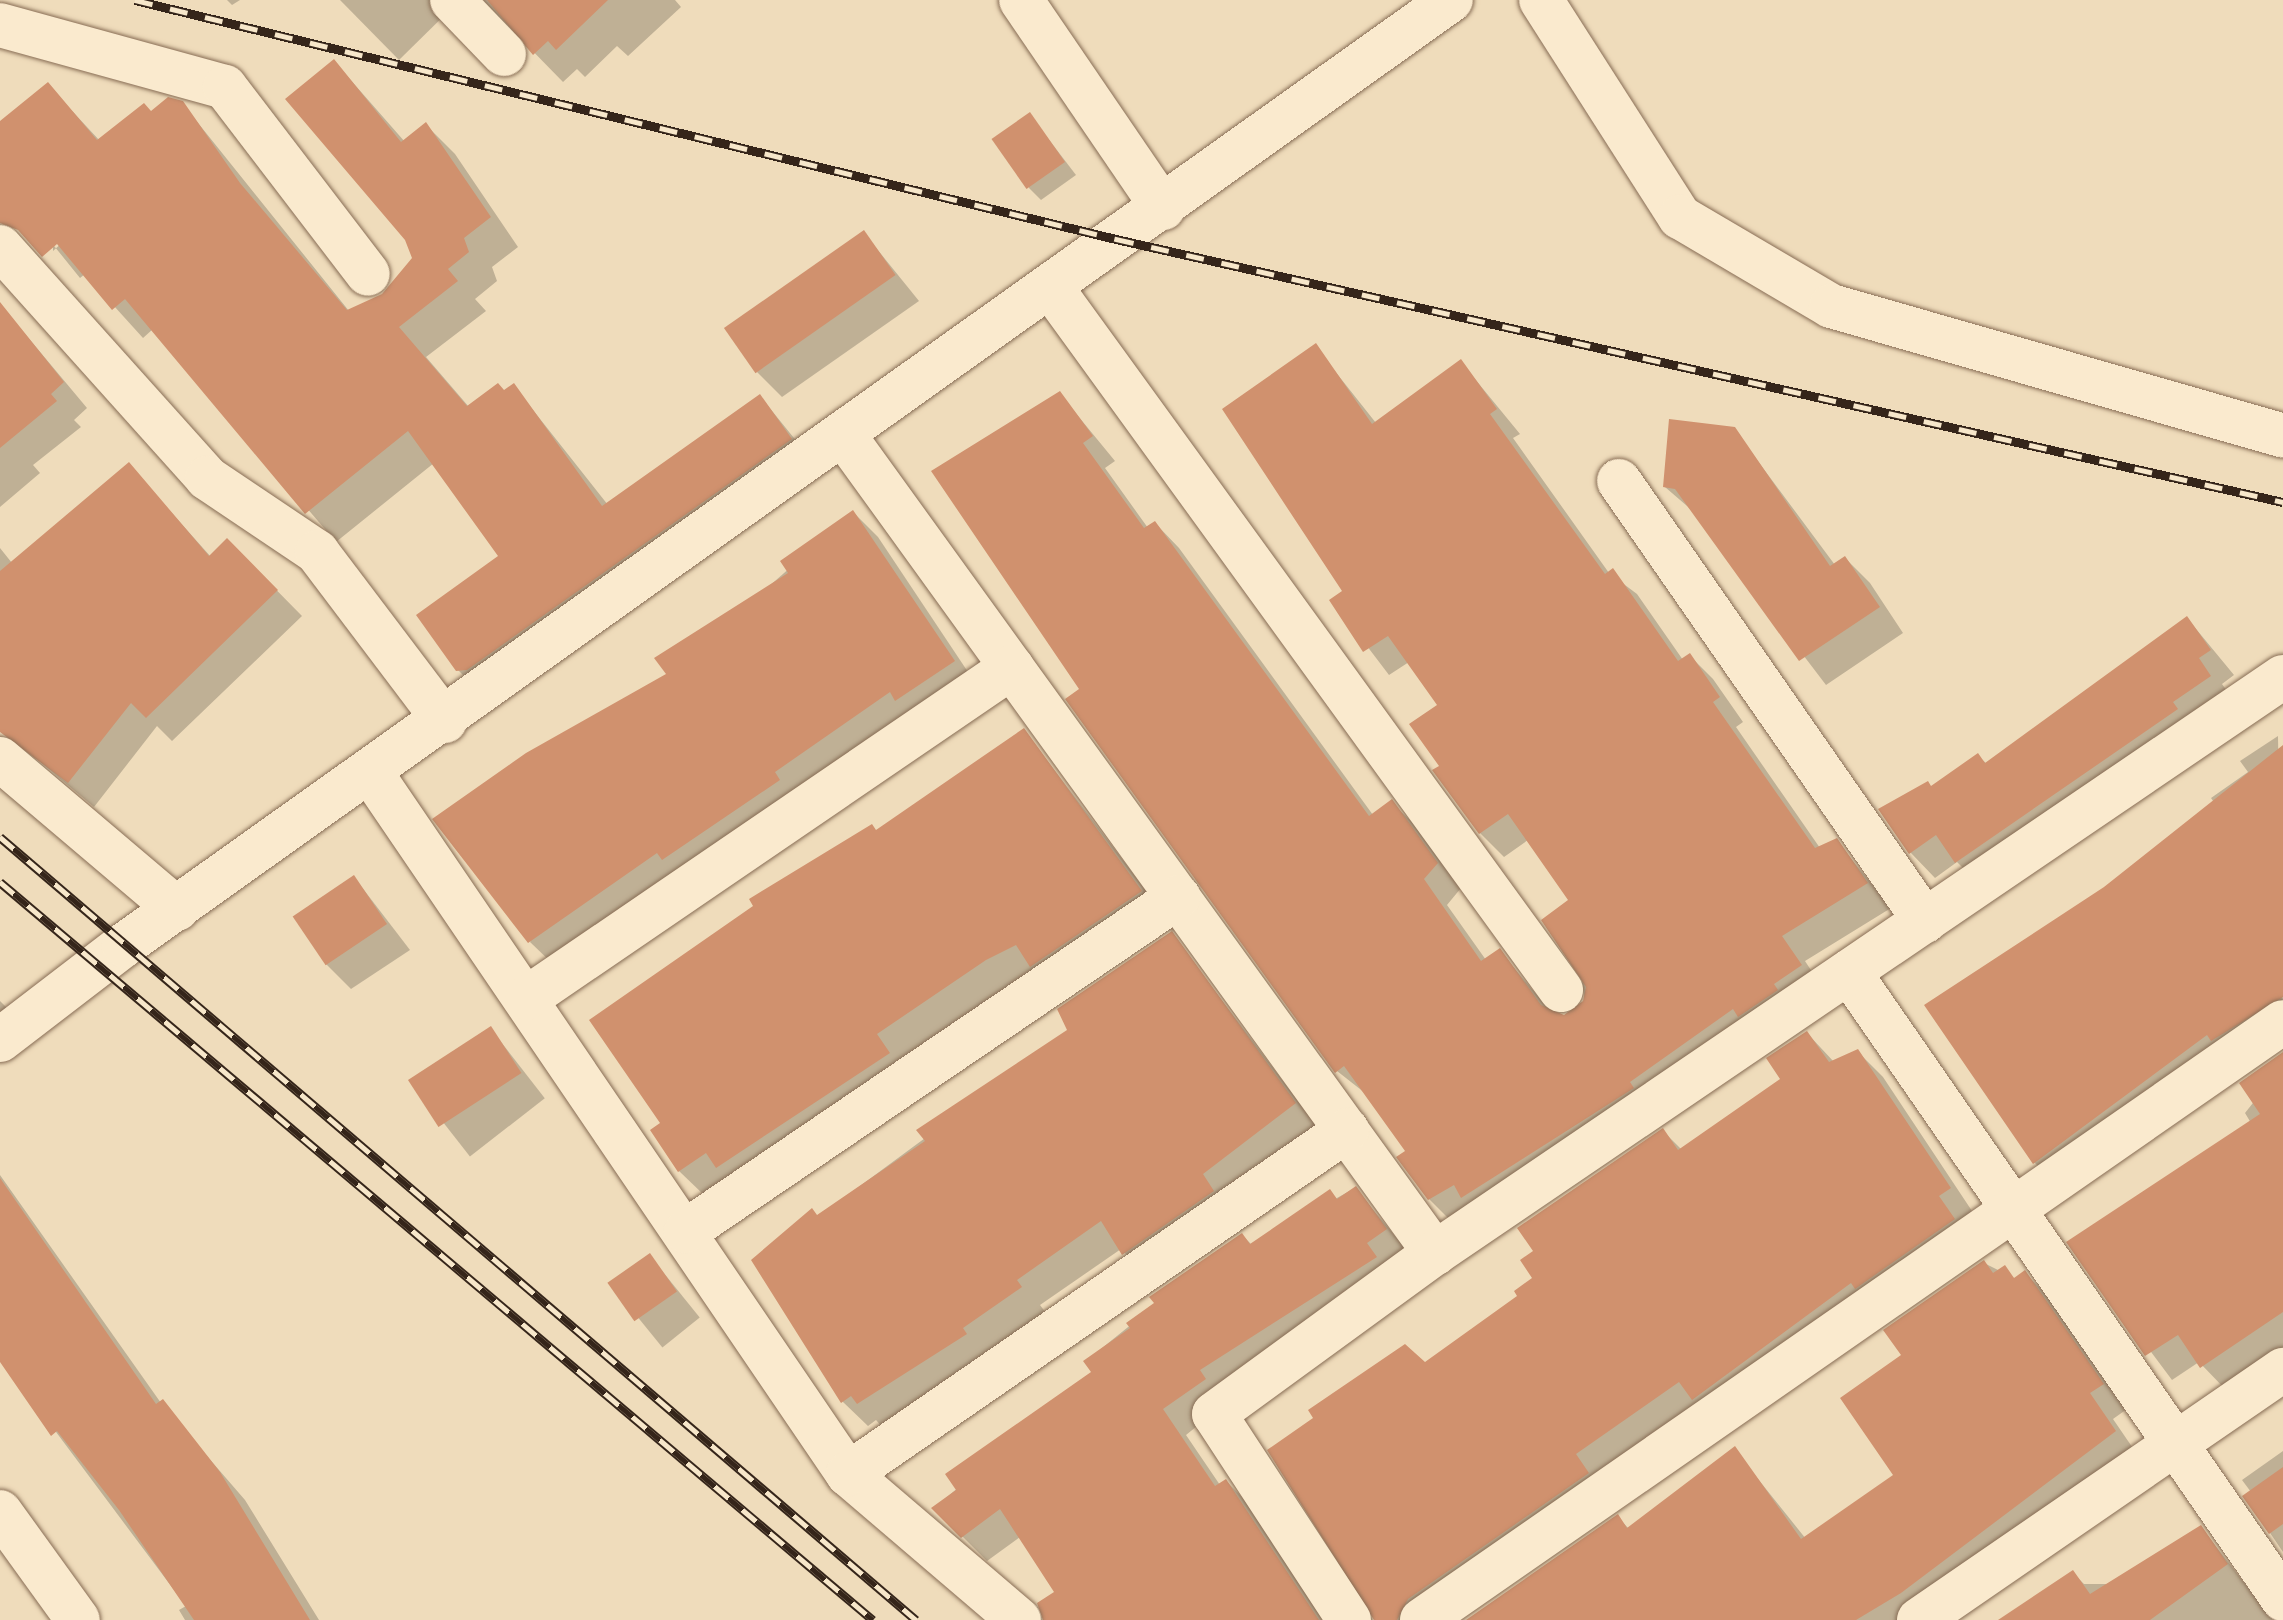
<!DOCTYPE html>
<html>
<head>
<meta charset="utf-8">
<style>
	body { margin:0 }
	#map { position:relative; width:2283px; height:1620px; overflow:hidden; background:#efdcbb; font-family:"Playfair Display",serif }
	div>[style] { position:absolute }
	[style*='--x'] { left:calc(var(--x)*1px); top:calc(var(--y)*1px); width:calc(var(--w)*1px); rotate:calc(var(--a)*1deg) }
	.shadow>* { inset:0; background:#0003; transform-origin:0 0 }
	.building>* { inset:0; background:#d0916e; transform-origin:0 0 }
	.roads { filter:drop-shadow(0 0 2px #876c54) drop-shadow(0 0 2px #876c54) }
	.minor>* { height:44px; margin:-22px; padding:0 22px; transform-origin:22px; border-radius:22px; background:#faeace }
	.tertiary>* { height:44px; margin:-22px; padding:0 22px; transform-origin:22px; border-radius:22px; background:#faeace }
	.rail>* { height:9px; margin-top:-4.5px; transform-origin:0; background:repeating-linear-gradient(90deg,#f7e7ca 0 18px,#35251a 0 36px); box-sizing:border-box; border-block:2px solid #35251a }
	span { translate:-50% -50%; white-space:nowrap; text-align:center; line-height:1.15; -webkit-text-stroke:7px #f7e7ca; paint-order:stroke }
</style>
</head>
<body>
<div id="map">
	<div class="shadow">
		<i style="clip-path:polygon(227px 0,240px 0,232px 5px)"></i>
		<i style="clip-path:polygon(340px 0,460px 0,399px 60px)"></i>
		<i style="clip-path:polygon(483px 0,675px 0,681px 7px,628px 56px,617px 46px,585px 77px,577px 69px,563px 82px)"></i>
		<i style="clip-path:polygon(evenodd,334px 61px,405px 142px,426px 125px,455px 154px,518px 247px,492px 267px,497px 281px,475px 299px,486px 311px,426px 357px,469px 407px,514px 386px,608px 505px,760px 396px,819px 469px,487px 699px,458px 670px,501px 556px,434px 463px,336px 542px,153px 329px,143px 338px,85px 274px,80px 278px,0 179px,0 127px,48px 85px,100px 141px,182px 103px,349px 311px,384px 296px,415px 259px,334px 61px,66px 239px,53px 251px,53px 245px,66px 239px)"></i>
		<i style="clip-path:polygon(1030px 115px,1076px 175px,1041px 200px,1029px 188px)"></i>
		<i style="clip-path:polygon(864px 233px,919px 301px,782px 397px,757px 372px)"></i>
		<i style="clip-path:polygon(0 304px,87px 408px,74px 420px,81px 427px,33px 465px,40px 473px,0 507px)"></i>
		<i style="clip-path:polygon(1315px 346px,1376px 423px,1461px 362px,1520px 434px,1513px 438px,1609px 573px,1637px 594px,1683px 660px,1689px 655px,1713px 679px,1743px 722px,1736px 727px,1820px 848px,1836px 840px,1891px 908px,1805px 961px,1824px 990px,1453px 1223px,1429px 1199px,1407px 1152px,1365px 1093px,1337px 1071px,1082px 690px,1060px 394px,1115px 461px,1105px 468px,1148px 528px,1155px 523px,1179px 548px,1373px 815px,1391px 802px,1416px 826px,1461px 888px,1447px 905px,1486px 960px,1500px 951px,1550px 1011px,1565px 1017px,1585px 1002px,1571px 901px,1528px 840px,1504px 857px,1480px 833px,1442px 766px,1440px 706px,1409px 662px,1389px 675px,1332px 600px,1345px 592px)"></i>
		<i style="clip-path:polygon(1734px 429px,1835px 565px,1845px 558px,1870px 583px,1903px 633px,1826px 685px,1694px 512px,1665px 487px)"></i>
		<i style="clip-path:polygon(129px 465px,211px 557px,227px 540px,302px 616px,172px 741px,157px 726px,94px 807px,0 728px,0 548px,12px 563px)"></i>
		<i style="clip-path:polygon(853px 512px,878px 537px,978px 687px,555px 966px,530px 942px,669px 675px)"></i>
		<i style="clip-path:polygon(2187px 618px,2234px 675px,2222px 684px,2234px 701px,1981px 886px,1957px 862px,1935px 878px,1911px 853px,1881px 810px,1932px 788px,1978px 756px,1987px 764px)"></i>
		<i style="clip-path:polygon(1024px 730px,1166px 917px,704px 1195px,679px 1171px,663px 1123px,877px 832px)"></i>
		<i style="clip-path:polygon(2278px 736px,2283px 1029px,2059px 1187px,2034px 1162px,2105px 889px,2216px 805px,2211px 798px,2248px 772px,2240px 761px)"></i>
		<i style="clip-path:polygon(354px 877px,410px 950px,351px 989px,326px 964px)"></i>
		<i style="clip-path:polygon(1172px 934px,1319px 1129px,1149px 1278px,1121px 1249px,1040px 1305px,1046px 1313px,883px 1428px,876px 1420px,868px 1426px,843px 1402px,818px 1217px,1070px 1031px)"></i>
		<i style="clip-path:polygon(0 1001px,12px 1013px,0 1027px)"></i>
		<i style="left:490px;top:1028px;width:89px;height:95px;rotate:52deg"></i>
		<i style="clip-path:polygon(1807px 1033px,1834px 1062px,1858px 1052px,1883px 1077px,1974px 1214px,1438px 1620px,1388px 1620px,1425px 1364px,1520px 1296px,1535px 1278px,1536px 1251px,1663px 1131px,1682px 1150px,1783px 1079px)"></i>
		<i style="clip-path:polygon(2283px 1065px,2283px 1356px,2227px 1391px,2199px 1362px,2172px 1380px,2069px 1242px,2251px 1123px,2245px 1113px)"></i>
		<i style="clip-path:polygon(0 1175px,161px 1403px,245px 1500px,319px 1620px,185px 1620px,179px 1610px,186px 1606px,0 1357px)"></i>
		<i style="clip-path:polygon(1355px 1188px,1410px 1254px,1186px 1435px,1220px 1485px,1226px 1481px,1251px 1506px,1326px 1620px,1074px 1620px,1020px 1537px,987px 1561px,934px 1508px,1094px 1373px,1086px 1361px,1242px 1235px,1252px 1245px)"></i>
		<i style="left:650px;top:1256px;width:79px;height:48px;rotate:51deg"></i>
		<i style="clip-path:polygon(1984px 1263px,2016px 1279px,2025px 1273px,2049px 1297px,2127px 1409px,2113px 1419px,2139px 1457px,1920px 1620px,1469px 1620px,1618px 1517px,1629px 1529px,1734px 1449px,1806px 1539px,1896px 1476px,1904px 1356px)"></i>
		<i style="clip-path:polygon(2283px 1451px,2283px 1552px,2245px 1496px,2251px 1492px,2242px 1480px)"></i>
		<i style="clip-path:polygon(2201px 1527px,2273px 1620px,2008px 1620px,2073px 1573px,2084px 1584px,2109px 1584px)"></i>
	</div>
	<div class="building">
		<i style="clip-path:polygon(487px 0,608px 0,556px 50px,548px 41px,533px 55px)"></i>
		<i style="clip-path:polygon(334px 59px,401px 142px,426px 122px,491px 217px,464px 238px,469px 252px,448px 269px,458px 281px,399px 327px,467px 406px,498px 383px,504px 390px,514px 383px,602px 506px,760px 394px,792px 439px,467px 670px,456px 671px,416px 615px,498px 556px,408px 431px,305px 514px,125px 299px,112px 310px,57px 244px,42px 257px,18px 230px,0 223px,0 121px,48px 82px,97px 140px,144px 103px,151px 111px,168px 97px,183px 101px,240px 183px,347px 310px,382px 294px,412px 258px,405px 240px,285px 99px)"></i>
		<i style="left:1030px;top:112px;width:61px;height:47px;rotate:55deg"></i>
		<i style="left:864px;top:230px;width:55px;height:171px;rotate:55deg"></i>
		<i style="clip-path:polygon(0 302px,64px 382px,51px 394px,57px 401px,0 448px)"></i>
		<i style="clip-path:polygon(1316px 343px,1372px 424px,1461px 359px,1497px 409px,1490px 414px,1605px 574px,1613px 568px,1678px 661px,1690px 653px,1720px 697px,1713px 702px,1815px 848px,1837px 838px,1868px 883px,1782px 936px,1802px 965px,1774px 984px,1778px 990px,1738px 1017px,1733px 1009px,1630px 1082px,1634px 1088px,1461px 1198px,1454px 1185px,1428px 1200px,1396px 1157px,1405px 1151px,1344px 1066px,1335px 1073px,1065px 699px,1079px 689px,931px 471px,1060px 391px,1093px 436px,1083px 443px,1144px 528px,1155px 521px,1369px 816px,1392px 799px,1438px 863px,1424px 879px,1481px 961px,1500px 948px,1541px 1005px,1564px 1015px,1583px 1001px,1586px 987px,1541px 920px,1568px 900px,1508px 814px,1479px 834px,1432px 770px,1439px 766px,1409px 724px,1437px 705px,1388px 636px,1363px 652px,1329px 600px,1342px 591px,1222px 409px)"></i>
		<i style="clip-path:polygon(1669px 419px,1735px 427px,1830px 566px,1845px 556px,1880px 607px,1799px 661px,1675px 489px,1663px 487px)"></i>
		<i style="clip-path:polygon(129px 462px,209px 556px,227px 538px,278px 590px,146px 718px,131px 703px,68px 783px,0 732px,0 571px)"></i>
		<i style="clip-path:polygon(853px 510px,955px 661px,895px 701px,890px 692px,775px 772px,780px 780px,662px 860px,657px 853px,528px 943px,432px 819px,526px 753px,666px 674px,654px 658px,788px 573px,780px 561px)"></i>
		<i style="clip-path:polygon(2187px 616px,2211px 650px,2199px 658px,2211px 676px,2173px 702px,2178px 709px,1955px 863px,1936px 835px,1909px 854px,1878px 809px,1928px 781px,1931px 786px,1978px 753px,1985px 763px)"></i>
		<i style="clip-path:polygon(1024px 728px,1142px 891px,1030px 967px,1016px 945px,986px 960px,877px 1034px,890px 1053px,716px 1168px,706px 1153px,678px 1172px,650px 1130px,660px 1123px,589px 1020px,753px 906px,749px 899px,872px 824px,876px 830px)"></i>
		<i style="clip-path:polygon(2283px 745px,2283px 997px,2211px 1041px,2207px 1035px,2033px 1164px,1924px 1005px,2104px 887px)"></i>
		<i style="left:354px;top:875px;width:59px;height:74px;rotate:56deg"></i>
		<i style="clip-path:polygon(1172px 931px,1296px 1103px,1203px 1174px,1214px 1191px,1122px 1255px,1101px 1221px,1017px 1280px,1022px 1287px,963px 1328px,967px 1334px,857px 1404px,851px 1396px,841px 1403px,751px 1260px,812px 1208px,817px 1215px,925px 1141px,916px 1130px,1067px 1030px,1057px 1009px)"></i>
		<i style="left:491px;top:1026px;width:56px;height:99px;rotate:57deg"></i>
		<i style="clip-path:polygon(1807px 1031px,1829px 1062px,1858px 1049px,1951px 1188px,1939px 1196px,1955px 1219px,1855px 1289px,1851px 1283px,1692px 1400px,1679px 1382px,1576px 1454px,1589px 1473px,1408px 1599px,1397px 1620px,1374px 1620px,1267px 1450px,1313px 1418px,1308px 1410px,1405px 1344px,1425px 1362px,1517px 1296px,1514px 1291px,1532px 1278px,1520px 1260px,1533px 1251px,1517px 1228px,1663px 1128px,1678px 1150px,1780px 1079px,1766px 1058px)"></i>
		<i style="clip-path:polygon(2283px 1052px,2283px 1312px,2200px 1368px,2178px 1335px,2145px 1356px,2066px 1242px,2260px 1114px,2239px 1083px)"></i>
		<i style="clip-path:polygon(0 1178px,156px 1404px,163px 1399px,220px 1472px,310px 1620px,194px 1620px,119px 1510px,57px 1431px,51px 1436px,0 1362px)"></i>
		<i style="clip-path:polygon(1356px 1186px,1387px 1229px,1367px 1243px,1377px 1257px,1200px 1370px,1206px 1379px,1163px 1409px,1215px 1486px,1226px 1479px,1319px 1620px,1043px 1620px,1037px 1603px,1054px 1592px,1000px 1509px,961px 1538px,931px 1508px,956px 1490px,945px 1474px,1091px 1372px,1083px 1361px,1130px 1328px,1126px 1323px,1154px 1303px,1149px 1297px,1242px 1233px,1250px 1244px,1330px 1189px,1337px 1199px)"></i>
		<i style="left:650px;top:1253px;width:47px;height:52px;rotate:55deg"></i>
		<i style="clip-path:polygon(1984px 1260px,1993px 1273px,2005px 1265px,2014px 1278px,2025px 1270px,2104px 1384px,2090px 1393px,2116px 1431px,1901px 1593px,1856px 1620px,1466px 1620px,1618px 1514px,1627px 1528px,1735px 1446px,1801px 1539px,1893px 1475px,1840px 1398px,1901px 1355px,1883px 1330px)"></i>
		<i style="clip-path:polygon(2283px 1467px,2283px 1524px,2269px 1534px,2242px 1496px)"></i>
		<i style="clip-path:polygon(2201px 1525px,2228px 1564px,2150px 1620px,1998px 1620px,2073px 1570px,2090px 1594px)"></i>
	</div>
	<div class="roads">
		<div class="minor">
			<i style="--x:452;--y:0;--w:75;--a:46.1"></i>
			<i style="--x:1021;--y:0;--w:252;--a:55.7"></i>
			<i style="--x:0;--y:25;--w:233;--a:15.4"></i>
			<i style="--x:225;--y:87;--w:235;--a:52.6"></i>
			<i style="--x:0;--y:247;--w:310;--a:48.1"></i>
			<i style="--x:207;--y:478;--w:133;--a:33.9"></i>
			<i style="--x:317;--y:552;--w:212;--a:52.9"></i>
			<i style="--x:1050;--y:286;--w:870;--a:54.03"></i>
			<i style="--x:843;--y:434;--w:1011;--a:54.14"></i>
			<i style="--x:1619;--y:481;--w:536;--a:55.18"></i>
			<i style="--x:0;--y:759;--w:232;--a:40.3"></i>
			<i style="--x:371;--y:773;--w:848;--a:55.77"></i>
			<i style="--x:848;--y:1474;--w:225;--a:40.5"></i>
			<i style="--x:1849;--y:972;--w:763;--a:55.31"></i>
			<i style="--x:527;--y:998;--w:587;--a:-34.31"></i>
			<i style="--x:0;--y:1040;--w:156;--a:-37.5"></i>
			<i style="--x:124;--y:945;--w:1629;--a:-35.46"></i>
			<i style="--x:686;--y:1231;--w:595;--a:-34.17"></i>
			<i style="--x:848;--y:1474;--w:606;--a:-34.58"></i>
			<i style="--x:0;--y:1512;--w:133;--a:54.2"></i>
			<i style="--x:1349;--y:1620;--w:246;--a:-123.2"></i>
			<i style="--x:1214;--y:1414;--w:273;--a:-36.1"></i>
			<i style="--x:1435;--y:1253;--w:1025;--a:-34.19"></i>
			<i style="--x:1422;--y:1620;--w:1048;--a:-34.78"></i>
			<i style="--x:1919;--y:1620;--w:442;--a:-34.5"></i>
		</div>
		<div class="tertiary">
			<i style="--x:1541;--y:0;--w:258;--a:57.4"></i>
			<i style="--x:1680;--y:217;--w:175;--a:30.5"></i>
			<i style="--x:1831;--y:306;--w:470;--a:16"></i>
		</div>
	</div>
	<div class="rail">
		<i style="--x:135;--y:0;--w:1010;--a:13.69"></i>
		<i style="--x:1116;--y:239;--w:1196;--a:12.7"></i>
		<i style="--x:0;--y:837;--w:1205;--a:40.52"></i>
		<i style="--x:0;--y:882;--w:1143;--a:40.21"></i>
	</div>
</div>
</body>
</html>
